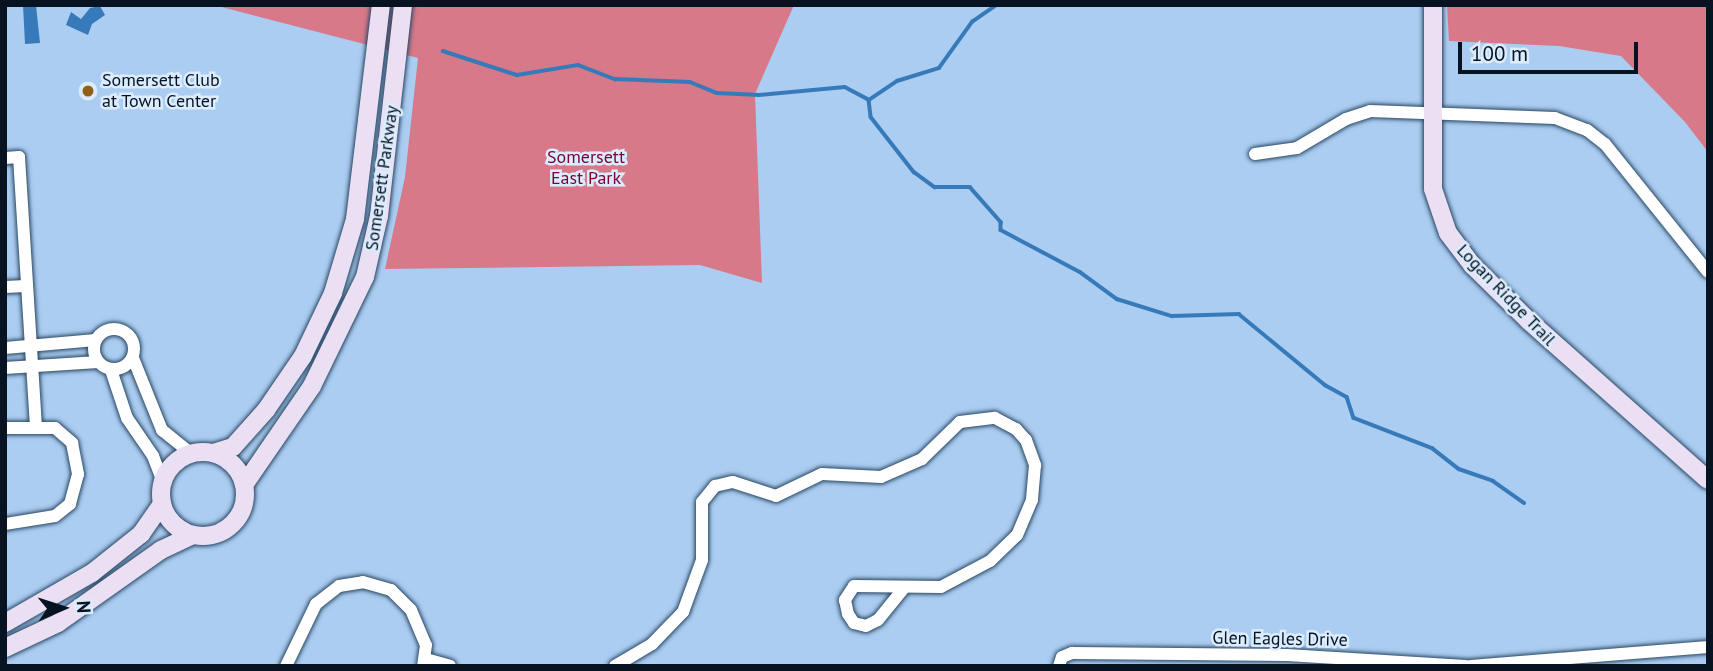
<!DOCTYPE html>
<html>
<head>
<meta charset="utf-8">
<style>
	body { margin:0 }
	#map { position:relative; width:1713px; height:671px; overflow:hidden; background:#abcdf1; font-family:"PT Sans",sans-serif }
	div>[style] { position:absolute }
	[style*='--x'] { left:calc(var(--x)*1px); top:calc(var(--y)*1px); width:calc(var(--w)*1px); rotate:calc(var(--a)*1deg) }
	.green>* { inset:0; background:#d77989 }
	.water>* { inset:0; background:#367ab9 }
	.stream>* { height:3.5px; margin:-1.75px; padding:0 1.75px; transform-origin:1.75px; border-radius:1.75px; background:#367ab9 }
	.roads { filter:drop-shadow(0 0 2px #294764) drop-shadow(0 0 2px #294764) }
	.street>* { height:12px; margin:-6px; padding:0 6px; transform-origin:6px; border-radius:6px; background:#fff }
	.street>.ring { margin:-6px; padding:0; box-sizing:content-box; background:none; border:12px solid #fff; border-radius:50% }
	.secondary>* { height:18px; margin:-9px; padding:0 9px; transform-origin:9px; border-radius:9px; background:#ebdff4 }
	.secondary>.ring { margin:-9px; padding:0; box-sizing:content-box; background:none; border:18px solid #ebdff4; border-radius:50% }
	.dots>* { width:19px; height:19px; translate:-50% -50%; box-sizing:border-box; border:4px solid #dbecfe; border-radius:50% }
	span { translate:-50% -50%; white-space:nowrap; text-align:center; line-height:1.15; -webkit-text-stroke:5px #dbecfe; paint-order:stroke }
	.poi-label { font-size:18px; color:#071320 }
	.left { translate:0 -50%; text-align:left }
	.park-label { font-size:18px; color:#7b002f }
	.street-label { font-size:18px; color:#071320 }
	.frame { position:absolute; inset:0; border:7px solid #071320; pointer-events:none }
	.north { position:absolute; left:28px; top:573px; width:70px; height:70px; -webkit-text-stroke:5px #dbecfe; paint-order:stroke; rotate:87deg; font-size:19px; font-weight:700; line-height:28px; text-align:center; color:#071320 }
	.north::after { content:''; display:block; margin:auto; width:24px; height:32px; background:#071320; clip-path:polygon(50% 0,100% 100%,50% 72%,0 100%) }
	.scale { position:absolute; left:1458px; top:42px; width:180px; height:32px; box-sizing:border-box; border:4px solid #071320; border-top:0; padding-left:9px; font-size:21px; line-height:24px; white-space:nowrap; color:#071320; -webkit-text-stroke:5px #dbecfe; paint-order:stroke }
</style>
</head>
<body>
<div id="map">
	<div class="green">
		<i style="clip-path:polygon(214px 5px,794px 5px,755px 94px,762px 283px,700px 265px,385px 269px,405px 177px,418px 58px)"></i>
		<i style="clip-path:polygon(1447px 5px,1708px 5px,1708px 152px,1685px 122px,1621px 56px,1559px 46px,1449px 41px)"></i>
	</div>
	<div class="water">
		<i style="clip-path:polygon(23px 5px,36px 5px,40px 43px,25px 44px)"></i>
		<i style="clip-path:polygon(100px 6px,105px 15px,92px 24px,88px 35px,66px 25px,71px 12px,81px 19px,90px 8px)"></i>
	</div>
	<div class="stream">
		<i style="--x:443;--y:51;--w:78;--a:18"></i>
		<i style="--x:517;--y:75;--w:62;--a:-9.3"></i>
		<i style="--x:578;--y:65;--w:40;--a:21"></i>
		<i style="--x:615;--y:79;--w:75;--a:2.3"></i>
		<i style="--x:690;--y:82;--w:29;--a:22"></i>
		<i style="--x:717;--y:93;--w:42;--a:2.7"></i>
		<i style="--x:759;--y:95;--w:86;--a:-5.3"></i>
		<i style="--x:845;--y:87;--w:27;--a:28"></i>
		<i style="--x:869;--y:100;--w:34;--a:-34"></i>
		<i style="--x:897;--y:81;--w:44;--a:-17.2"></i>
		<i style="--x:939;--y:68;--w:57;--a:-54.3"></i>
		<i style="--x:972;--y:22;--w:29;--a:-35"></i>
		<i style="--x:869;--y:100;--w:17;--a:83"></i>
		<i style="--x:871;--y:117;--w:70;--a:52"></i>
		<i style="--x:914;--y:172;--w:26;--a:36"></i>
		<i style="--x:935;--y:187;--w:35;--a:0"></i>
		<i style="--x:970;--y:187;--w:47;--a:48.5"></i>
		<i style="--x:1001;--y:222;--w:8;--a:90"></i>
		<i style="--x:1001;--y:230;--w:89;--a:28"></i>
		<i style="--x:1080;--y:272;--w:46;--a:36.1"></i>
		<i style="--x:1117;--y:299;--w:58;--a:17.2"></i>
		<i style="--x:1172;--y:316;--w:67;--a:-1.7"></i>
		<i style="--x:1239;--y:314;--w:112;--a:39.5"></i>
		<i style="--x:1325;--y:385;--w:25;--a:29"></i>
		<i style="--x:1347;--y:397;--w:22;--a:72"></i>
		<i style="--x:1354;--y:418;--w:84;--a:21"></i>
		<i style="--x:1432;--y:448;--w:34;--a:38"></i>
		<i style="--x:1459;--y:469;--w:36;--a:19"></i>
		<i style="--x:1493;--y:481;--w:38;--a:35"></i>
	</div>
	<div class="roads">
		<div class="street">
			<i style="--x:1255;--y:154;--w:42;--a:-8.1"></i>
			<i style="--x:1297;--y:148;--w:57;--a:-30.6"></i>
			<i style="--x:1346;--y:119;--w:25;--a:-18"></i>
			<i style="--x:1370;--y:111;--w:185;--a:2.2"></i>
			<i style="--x:1555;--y:118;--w:34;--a:21"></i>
			<i style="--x:1587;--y:130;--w:23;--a:38"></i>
			<i style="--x:1605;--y:144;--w:164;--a:51.2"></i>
			<i style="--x:5;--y:158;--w:14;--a:-4"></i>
			<i style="--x:19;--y:157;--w:270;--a:86.4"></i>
			<i style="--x:5;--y:287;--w:21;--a:-3"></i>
			<i class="ring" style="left:94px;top:329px;width:28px;height:28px"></i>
			<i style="--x:5;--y:348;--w:91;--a:-5"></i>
			<i style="--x:133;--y:358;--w:78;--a:68.1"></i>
			<i style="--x:162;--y:430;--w:38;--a:39"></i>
			<i style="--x:5;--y:368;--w:93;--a:-3.7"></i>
			<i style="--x:111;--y:370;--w:51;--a:71.6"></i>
			<i style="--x:127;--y:418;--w:46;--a:55.6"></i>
			<i style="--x:153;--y:456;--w:28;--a:69"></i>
			<i style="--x:5;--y:428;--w:50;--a:0"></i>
			<i style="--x:55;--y:428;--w:23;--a:41"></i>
			<i style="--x:72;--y:443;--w:32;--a:79"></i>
			<i style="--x:78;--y:474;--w:31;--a:105"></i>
			<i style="--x:70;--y:504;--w:19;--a:141"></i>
			<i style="--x:55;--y:516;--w:51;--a:170.9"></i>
			<i style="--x:426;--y:659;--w:25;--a:16"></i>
			<i style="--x:286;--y:666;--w:69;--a:-64.2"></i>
			<i style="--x:316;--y:604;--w:29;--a:-38"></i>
			<i style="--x:339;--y:586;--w:24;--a:-9"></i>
			<i style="--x:363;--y:582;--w:29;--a:16"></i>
			<i style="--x:391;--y:590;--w:28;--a:45"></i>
			<i style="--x:411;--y:610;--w:38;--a:67"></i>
			<i style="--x:426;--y:645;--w:21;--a:98"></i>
			<i style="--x:615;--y:666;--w:43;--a:-30.7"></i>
			<i style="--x:652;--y:644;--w:45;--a:-45.9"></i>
			<i style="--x:683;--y:612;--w:55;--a:-69.9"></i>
			<i style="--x:702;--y:560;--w:58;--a:-90"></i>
			<i style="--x:702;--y:502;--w:21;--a:-51"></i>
			<i style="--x:715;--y:486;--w:18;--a:-13"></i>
			<i style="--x:733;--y:482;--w:45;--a:18"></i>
			<i style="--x:776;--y:496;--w:51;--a:-25.6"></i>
			<i style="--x:822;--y:474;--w:59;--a:2.9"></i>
			<i style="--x:881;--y:477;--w:45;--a:-23.7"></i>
			<i style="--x:922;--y:459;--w:53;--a:-44.2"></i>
			<i style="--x:960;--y:422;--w:35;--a:-7"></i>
			<i style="--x:995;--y:418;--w:24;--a:28"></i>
			<i style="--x:1016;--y:429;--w:15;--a:48"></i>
			<i style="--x:1026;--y:440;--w:27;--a:70"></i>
			<i style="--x:1035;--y:465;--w:35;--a:95"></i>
			<i style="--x:1032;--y:500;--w:38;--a:113"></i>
			<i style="--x:1017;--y:535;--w:37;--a:136"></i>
			<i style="--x:990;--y:561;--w:55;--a:152"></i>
			<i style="--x:941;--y:587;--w:87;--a:-179.3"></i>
			<i style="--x:854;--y:586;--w:17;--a:123"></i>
			<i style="--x:845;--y:600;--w:14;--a:78"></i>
			<i style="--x:848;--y:614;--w:11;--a:56"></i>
			<i style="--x:854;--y:623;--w:12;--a:14"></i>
			<i style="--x:866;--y:626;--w:13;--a:-27"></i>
			<i style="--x:878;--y:620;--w:40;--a:-51"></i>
			<i style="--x:1059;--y:666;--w:9;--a:-72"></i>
			<i style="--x:1062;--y:657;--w:11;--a:-22"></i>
			<i style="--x:1072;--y:653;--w:215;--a:0.5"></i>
			<i style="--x:1287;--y:655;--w:179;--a:3.5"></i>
			<i style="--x:1471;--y:666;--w:238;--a:-4.6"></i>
		</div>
		<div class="secondary">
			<i style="--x:1433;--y:5;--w:184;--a:90"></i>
			<i style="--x:1433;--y:189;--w:46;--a:71.2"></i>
			<i style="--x:1448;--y:233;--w:40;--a:53"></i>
			<i style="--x:1472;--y:265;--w:80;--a:44.5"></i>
			<i style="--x:1529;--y:321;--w:239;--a:41.6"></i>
			<i class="ring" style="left:161px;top:452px;width:66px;height:66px"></i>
			<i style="--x:213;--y:453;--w:21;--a:-17"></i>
			<i style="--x:233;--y:447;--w:50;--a:-48.3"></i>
			<i style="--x:266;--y:410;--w:65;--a:-55.6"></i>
			<i style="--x:303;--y:356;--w:70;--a:-64.5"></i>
			<i style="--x:333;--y:293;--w:77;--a:-73.4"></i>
			<i style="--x:355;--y:219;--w:216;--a:-83.1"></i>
			<i style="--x:244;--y:485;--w:120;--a:-55.5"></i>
			<i style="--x:312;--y:386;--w:121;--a:-64.1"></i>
			<i style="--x:365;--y:277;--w:63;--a:-77.1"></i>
			<i style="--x:379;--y:216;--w:212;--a:-83.5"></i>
			<i style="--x:5;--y:623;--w:100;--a:-29.9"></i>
			<i style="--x:92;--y:573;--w:63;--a:-38.5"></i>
			<i style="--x:141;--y:534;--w:37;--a:-55"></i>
			<i style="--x:5;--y:648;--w:59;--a:-25.3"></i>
			<i style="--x:58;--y:623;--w:126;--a:-35.3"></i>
			<i style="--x:161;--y:550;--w:35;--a:-25"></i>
		</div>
	</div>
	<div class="dots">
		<i style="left:88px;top:91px;background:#935f14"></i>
	</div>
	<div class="poi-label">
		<span class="left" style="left:102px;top:91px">Somersett Club<br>at Town Center</span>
	</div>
	<div class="park-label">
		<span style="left:586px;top:168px">Somersett<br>East Park</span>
	</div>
	<div class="street-label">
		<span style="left:382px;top:178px;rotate:-82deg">Somersett Parkway</span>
		<span style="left:1506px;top:295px;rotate:46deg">Logan Ridge Trail</span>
		<span style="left:1280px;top:639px;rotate:1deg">Glen Eagles Drive</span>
	</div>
	<div class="frame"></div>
	<div class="north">N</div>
	<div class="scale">100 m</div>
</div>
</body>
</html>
